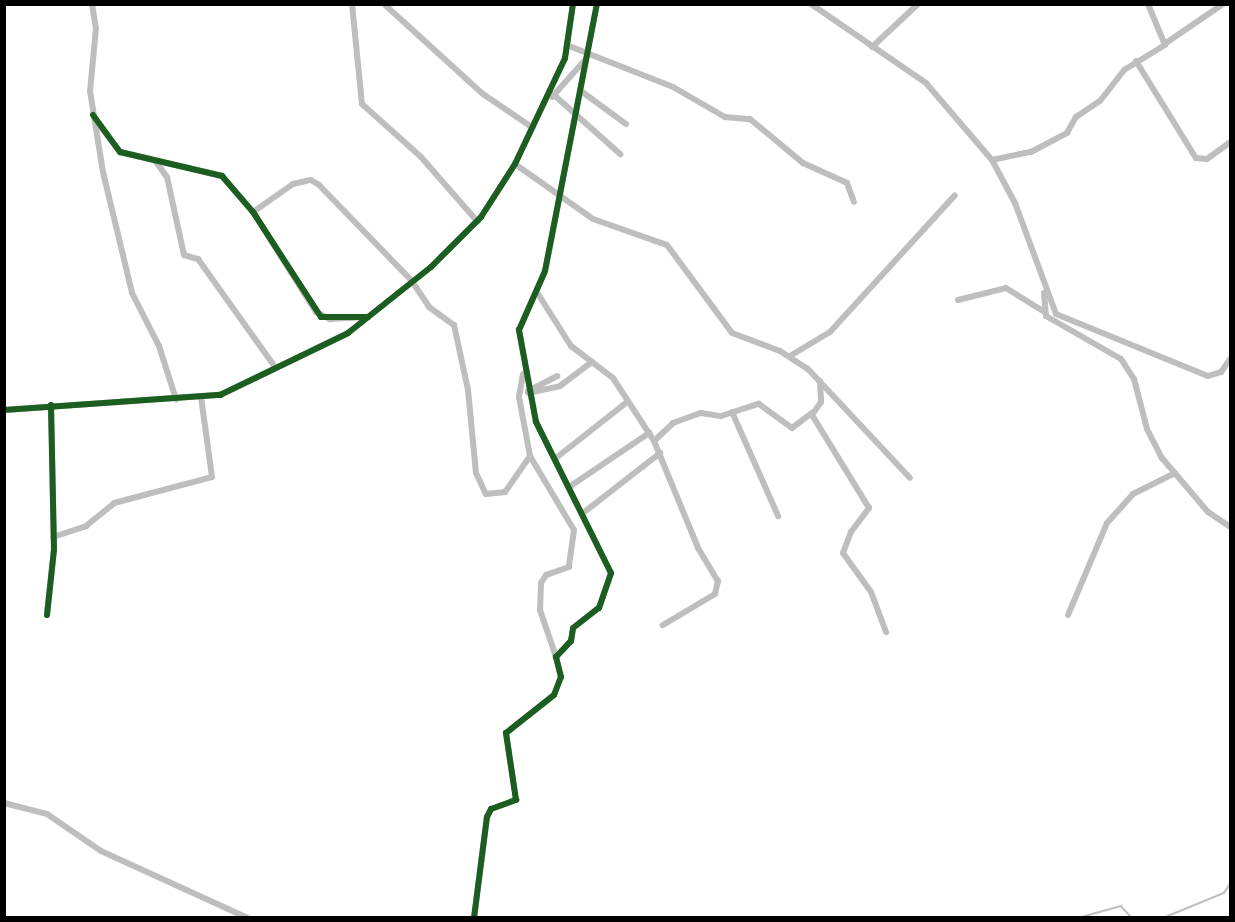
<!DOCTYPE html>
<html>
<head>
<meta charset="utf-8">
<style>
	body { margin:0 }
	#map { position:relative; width:1235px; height:922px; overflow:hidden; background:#fff; font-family:"Sofia Sans Condensed",sans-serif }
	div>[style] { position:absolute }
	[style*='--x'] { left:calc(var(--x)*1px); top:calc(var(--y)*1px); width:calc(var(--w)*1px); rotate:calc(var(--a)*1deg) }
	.stream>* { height:1.5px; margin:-0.75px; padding:0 0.75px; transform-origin:0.75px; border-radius:0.75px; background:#bfbfbf }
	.street>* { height:6px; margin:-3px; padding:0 3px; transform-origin:3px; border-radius:3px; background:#bebebe }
	.cycleway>* { height:6px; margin:-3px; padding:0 3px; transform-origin:3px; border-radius:3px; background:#1b5e20 }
	span { translate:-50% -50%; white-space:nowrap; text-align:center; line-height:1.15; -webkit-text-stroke:4.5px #fff; paint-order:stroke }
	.frame { position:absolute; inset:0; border:6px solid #000; pointer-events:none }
</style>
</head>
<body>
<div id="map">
	<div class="stream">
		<i style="--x:1078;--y:918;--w:45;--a:-15.6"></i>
		<i style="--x:1121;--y:906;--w:16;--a:47"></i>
		<i style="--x:1163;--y:918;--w:66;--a:-22.3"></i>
		<i style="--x:1224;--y:893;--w:11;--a:-56"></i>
	</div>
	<div class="street">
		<i style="--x:92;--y:4;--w:24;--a:81"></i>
		<i style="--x:96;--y:28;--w:63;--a:95.4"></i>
		<i style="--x:90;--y:91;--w:82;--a:80.9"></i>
		<i style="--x:103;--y:172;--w:124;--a:76.5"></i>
		<i style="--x:132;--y:293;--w:59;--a:63"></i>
		<i style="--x:159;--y:346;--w:56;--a:72.2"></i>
		<i style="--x:352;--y:4;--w:100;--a:84.3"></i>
		<i style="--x:362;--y:104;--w:79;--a:41.9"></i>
		<i style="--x:421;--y:157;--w:86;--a:48.8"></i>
		<i style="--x:384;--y:4;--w:134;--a:42.3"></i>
		<i style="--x:483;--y:94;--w:60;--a:34.2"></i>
		<i style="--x:811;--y:4;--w:140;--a:34.5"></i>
		<i style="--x:926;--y:83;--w:101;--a:49.4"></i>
		<i style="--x:992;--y:160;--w:49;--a:61.9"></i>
		<i style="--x:1015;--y:203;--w:118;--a:69.7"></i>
		<i style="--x:1056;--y:314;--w:164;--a:22.2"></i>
		<i style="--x:1208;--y:376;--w:14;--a:-17"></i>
		<i style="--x:1221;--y:372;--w:16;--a:-55"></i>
		<i style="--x:1166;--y:43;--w:69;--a:-34.4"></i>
		<i style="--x:569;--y:46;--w:112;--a:21.5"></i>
		<i style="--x:673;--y:87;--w:60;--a:30"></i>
		<i style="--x:725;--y:117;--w:25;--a:5"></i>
		<i style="--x:750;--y:119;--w:69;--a:39.7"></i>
		<i style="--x:803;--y:163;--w:48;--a:24.4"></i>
		<i style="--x:847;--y:183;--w:20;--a:70"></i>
		<i style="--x:872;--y:47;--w:63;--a:-43.1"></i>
		<i style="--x:1136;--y:61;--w:114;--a:58.3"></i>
		<i style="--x:1196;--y:158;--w:11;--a:5"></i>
		<i style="--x:1207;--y:159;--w:29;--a:-36"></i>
		<i style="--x:581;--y:91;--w:56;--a:36.3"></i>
		<i style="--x:554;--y:95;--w:89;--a:41.8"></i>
		<i style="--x:552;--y:97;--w:50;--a:-48.3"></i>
		<i style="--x:96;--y:121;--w:39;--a:52"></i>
		<i style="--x:120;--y:152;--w:105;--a:13.2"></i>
		<i style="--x:222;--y:176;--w:48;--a:49.3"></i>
		<i style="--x:253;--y:212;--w:118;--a:57.8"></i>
		<i style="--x:316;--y:312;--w:16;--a:27"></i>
		<i style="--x:330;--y:319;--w:37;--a:-3"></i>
		<i style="--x:992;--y:160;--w:40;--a:-12"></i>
		<i style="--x:1031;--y:152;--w:41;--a:-27.8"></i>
		<i style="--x:1067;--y:133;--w:18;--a:-61"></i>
		<i style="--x:1076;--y:117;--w:29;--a:-34"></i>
		<i style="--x:1100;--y:101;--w:39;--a:-52"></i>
		<i style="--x:1124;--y:70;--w:48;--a:-31.4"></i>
		<i style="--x:1165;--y:45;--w:44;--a:-112.5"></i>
		<i style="--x:156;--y:162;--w:19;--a:54"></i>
		<i style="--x:167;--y:177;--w:80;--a:77.7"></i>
		<i style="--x:184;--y:255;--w:15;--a:16"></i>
		<i style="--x:198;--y:259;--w:133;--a:54.5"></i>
		<i style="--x:515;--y:164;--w:95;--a:35.2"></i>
		<i style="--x:593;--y:219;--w:78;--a:19.4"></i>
		<i style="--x:667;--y:245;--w:109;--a:53.5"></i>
		<i style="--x:732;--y:333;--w:51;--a:20.6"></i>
		<i style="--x:780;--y:351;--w:33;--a:33"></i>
		<i style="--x:808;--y:369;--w:149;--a:46.9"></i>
		<i style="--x:253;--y:212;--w:49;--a:-35"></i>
		<i style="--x:293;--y:184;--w:18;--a:-13"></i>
		<i style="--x:311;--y:180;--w:9;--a:32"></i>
		<i style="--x:319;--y:185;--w:132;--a:45.9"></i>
		<i style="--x:411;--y:280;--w:32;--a:56"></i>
		<i style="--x:429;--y:307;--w:31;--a:36"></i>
		<i style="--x:454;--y:325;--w:66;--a:77.8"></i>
		<i style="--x:468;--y:390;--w:83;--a:84.5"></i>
		<i style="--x:476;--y:473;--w:23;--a:65"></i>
		<i style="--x:486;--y:494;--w:19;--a:-6"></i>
		<i style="--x:505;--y:492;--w:44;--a:-55.2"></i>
		<i style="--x:1044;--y:293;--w:23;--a:85"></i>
		<i style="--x:1046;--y:316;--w:86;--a:29.8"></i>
		<i style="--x:1121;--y:359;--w:24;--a:57"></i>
		<i style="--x:1134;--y:379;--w:52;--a:75.4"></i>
		<i style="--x:1147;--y:429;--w:33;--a:63"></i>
		<i style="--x:1162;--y:458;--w:71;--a:49.6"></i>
		<i style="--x:1208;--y:512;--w:27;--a:34"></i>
		<i style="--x:538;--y:294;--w:62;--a:57.6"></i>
		<i style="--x:571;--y:346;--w:53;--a:37.3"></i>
		<i style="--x:613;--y:378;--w:75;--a:56.9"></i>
		<i style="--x:654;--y:441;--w:116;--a:67.6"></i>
		<i style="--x:698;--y:548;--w:39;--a:59"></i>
		<i style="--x:718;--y:581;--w:13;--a:103"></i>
		<i style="--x:715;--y:594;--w:61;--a:149.2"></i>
		<i style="--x:958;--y:300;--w:49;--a:-14"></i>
		<i style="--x:1006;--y:288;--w:44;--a:31.9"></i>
		<i style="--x:790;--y:356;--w:47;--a:-31"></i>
		<i style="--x:830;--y:332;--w:185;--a:-47.6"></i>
		<i style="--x:523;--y:374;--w:23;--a:100"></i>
		<i style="--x:519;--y:397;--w:60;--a:79.4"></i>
		<i style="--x:530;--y:456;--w:86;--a:59.3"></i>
		<i style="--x:574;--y:530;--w:37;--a:98"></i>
		<i style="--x:569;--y:567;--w:24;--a:161"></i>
		<i style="--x:546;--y:575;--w:9;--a:122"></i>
		<i style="--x:541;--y:583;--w:27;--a:92"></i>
		<i style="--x:540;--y:610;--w:50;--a:71.2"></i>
		<i style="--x:820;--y:381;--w:21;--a:87"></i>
		<i style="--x:821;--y:402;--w:16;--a:125"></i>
		<i style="--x:812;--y:415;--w:109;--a:58.5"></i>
		<i style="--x:869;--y:508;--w:30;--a:127"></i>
		<i style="--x:851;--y:532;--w:22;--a:111"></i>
		<i style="--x:843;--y:553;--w:48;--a:54.3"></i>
		<i style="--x:871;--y:592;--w:43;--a:69.4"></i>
		<i style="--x:528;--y:391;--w:33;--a:-27"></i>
		<i style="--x:528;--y:393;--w:33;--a:-12"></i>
		<i style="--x:560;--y:386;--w:40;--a:-37"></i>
		<i style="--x:4;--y:410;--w:217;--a:-4"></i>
		<i style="--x:220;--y:395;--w:142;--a:-25.8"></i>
		<i style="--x:348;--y:333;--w:106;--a:-38.5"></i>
		<i style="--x:431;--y:267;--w:71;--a:-45"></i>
		<i style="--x:481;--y:217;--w:63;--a:-57.3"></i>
		<i style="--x:515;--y:164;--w:117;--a:-64.7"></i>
		<i style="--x:565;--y:58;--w:55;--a:-81.6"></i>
		<i style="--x:732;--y:412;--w:114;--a:66.1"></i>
		<i style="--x:654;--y:441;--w:26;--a:-43"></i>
		<i style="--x:673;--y:423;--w:30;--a:-20"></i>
		<i style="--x:701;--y:413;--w:20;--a:9"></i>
		<i style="--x:721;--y:416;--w:40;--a:-18"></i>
		<i style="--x:759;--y:404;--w:41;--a:36"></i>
		<i style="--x:792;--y:428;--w:25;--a:-37"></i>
		<i style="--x:556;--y:458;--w:89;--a:-38.2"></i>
		<i style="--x:569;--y:487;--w:97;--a:-34"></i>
		<i style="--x:583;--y:513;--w:98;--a:-37.9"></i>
		<i style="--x:53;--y:537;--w:35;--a:-18"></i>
		<i style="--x:86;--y:526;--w:36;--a:-39"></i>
		<i style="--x:114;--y:503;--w:101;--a:-14.9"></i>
		<i style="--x:212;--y:477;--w:81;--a:-97.8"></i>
		<i style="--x:47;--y:615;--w:66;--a:-83.9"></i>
		<i style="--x:54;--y:549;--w:144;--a:-91.2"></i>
		<i style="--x:1068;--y:615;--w:100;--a:-67"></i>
		<i style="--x:1107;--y:523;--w:39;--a:-48"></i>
		<i style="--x:1133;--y:494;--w:47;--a:-26.6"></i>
		<i style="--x:4;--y:803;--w:44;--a:14.3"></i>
		<i style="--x:47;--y:814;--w:65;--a:34.4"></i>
		<i style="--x:101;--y:851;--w:162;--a:24.5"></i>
		<i style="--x:474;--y:918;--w:102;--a:-82.7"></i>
		<i style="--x:487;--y:817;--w:9;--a:-63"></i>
		<i style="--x:491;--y:809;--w:27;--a:-20"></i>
		<i style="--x:516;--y:800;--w:68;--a:-98.5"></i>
		<i style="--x:506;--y:733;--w:61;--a:-38.4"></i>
		<i style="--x:554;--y:695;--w:19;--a:-69"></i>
		<i style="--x:561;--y:677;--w:21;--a:-104"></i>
		<i style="--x:556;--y:657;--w:22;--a:-47"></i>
		<i style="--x:571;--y:641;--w:13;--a:-81"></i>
		<i style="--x:573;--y:628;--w:33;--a:-38"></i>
		<i style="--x:599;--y:608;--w:37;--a:-71"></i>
		<i style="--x:611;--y:573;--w:169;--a:-116.4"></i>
		<i style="--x:536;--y:422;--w:94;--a:-100.5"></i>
		<i style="--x:519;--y:330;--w:64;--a:-66.2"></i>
		<i style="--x:545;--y:271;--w:272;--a:-79"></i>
	</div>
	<div class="cycleway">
		<i style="--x:93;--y:115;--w:46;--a:53.9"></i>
		<i style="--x:120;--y:152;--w:105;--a:13.2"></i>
		<i style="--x:222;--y:176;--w:48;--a:49.3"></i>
		<i style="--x:253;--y:212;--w:125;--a:57.1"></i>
		<i style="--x:321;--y:317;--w:47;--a:0"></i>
		<i style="--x:4;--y:410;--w:217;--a:-4"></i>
		<i style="--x:220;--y:395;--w:142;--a:-25.8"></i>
		<i style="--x:348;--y:333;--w:106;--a:-38.5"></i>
		<i style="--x:431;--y:267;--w:71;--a:-45"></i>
		<i style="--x:481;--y:217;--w:63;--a:-57.3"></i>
		<i style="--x:515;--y:164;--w:117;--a:-64.7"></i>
		<i style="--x:565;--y:58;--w:55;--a:-81.6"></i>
		<i style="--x:47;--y:615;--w:66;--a:-83.9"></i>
		<i style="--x:54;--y:549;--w:144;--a:-91.2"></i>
		<i style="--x:474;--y:918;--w:102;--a:-82.7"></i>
		<i style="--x:487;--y:817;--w:9;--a:-63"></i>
		<i style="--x:491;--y:809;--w:27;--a:-20"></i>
		<i style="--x:516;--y:800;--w:68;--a:-98.5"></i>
		<i style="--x:506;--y:733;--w:61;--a:-38.4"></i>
		<i style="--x:554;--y:695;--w:19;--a:-69"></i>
		<i style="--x:561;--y:677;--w:21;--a:-104"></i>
		<i style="--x:556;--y:657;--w:22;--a:-47"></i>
		<i style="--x:571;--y:641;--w:13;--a:-81"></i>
		<i style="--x:573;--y:628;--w:33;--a:-38"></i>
		<i style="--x:599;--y:608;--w:37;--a:-71"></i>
		<i style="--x:611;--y:573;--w:169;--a:-116.4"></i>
		<i style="--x:536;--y:422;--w:94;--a:-100.5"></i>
		<i style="--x:519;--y:330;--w:64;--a:-66.2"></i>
		<i style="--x:545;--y:271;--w:272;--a:-79"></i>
	</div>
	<div class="frame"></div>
</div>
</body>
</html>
